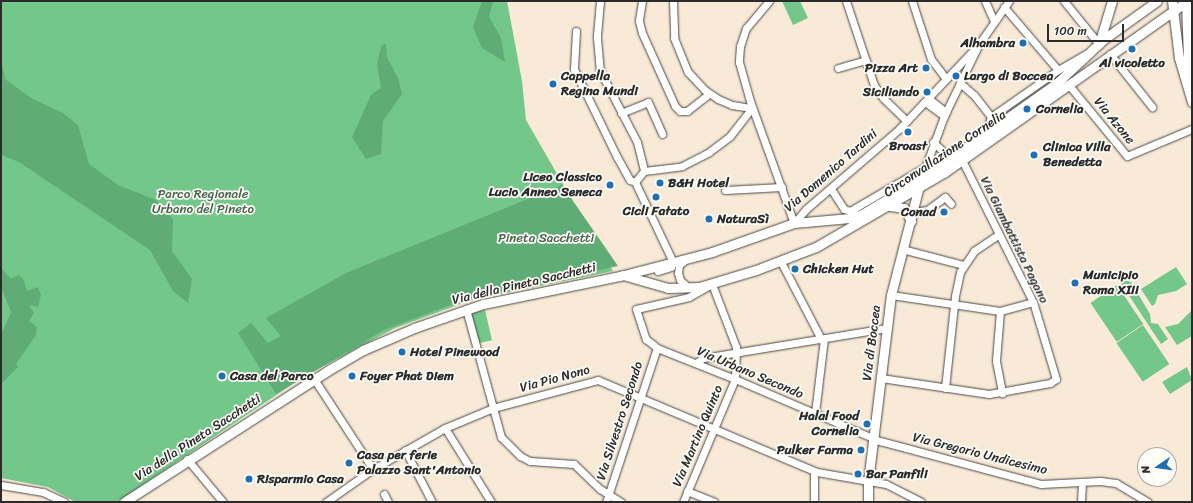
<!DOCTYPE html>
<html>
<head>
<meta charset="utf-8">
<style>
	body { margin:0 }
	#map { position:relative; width:1193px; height:503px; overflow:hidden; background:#f8ead7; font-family:Sriracha,sans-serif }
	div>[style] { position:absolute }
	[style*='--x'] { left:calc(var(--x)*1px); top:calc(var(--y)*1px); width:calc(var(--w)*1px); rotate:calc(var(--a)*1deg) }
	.green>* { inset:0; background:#74c78a; transform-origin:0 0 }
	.forest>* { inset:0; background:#5fac76 }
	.roads { filter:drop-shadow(0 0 1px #4a4845) drop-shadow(0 0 1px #4a4845) }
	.minor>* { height:7px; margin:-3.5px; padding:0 3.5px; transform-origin:3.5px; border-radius:3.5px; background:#fff }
	.major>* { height:9px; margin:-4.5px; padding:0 4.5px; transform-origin:4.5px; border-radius:4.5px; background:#fff }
	.dots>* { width:11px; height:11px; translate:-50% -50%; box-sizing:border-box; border:2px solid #fdfcf7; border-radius:50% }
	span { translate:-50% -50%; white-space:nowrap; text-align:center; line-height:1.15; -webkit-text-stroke:3.5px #fdfcf7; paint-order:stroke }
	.poi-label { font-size:13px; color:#2b2b2b; font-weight:700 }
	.right { translate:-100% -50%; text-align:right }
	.left { translate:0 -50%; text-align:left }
	.street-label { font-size:13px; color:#2b2b2b }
	.park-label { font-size:13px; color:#45624c }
	.frame { position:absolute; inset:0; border:2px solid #2b2b2b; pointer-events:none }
	.north { position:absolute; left:1137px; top:447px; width:40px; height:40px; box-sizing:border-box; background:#fdfcf7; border:1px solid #a9a8a5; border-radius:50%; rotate:257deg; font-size:11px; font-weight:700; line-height:16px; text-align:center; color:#2b2b2b }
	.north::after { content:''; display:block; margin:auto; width:14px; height:18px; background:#1f6fb2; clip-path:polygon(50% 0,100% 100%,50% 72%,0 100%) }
	.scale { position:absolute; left:1047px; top:24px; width:77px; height:18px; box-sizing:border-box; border:2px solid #2b2b2b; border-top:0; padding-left:5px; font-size:12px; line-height:14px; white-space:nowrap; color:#2b2b2b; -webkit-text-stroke:3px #fdfcf7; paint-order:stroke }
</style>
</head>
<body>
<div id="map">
	<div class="green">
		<i style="clip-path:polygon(1px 1px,507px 1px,522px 81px,526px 120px,613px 271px,471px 300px,395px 328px,303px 377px,117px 502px,75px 502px,48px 487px,1px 478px)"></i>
		<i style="clip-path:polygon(782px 1px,800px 1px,808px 18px,793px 25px)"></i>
		<i style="clip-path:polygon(1176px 267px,1187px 284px,1176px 291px,1158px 295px,1155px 304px,1152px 306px,1141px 289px)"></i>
		<i style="clip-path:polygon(1124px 280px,1131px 282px,1150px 314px,1151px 323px,1158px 324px,1168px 339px,1161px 344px,1120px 282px)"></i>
		<i style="left:1117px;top:285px;width:47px;height:32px;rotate:56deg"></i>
		<i style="left:485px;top:310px;width:31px;height:14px;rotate:77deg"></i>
		<i style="clip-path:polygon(1192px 310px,1192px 336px,1177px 345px,1165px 327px,1178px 324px)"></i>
		<i style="left:1143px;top:325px;width:47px;height:32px;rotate:56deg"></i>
		<i style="clip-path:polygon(1187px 367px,1192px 380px,1170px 394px,1162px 382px)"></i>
	</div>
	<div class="forest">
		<i style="clip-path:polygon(482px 1px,493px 1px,489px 17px,501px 38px,505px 62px,482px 48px,473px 27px)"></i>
		<i style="clip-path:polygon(386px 43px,387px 57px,398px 78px,402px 94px,383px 121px,381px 154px,366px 159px,352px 137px,371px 95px,381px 88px,377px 64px,381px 47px)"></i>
		<i style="clip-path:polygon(1px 58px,5px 79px,31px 98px,63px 113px,78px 125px,89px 164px,118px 185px,156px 200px,173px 219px,172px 251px,192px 279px,188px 303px,173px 291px,150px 250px,19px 162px,1px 155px)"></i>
		<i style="clip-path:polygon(562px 185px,618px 266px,466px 299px,384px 330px,276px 394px,238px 333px,251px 323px,268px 343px,281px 336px,266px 318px,346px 273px)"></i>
		<i style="clip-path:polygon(1px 268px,11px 279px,18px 275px,23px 278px,27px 291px,38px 287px,41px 295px,38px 307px,31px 305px,30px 307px,34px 313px,29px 321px,37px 327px,36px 335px,16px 364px,18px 367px,1px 384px,1px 335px,11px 312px,1px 287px)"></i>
	</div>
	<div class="roads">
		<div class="minor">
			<i style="--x:600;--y:1;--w:37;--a:95"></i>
			<i style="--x:597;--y:38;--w:33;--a:85"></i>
			<i style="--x:600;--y:71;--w:80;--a:62.5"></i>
			<i style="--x:637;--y:142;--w:30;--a:76"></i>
			<i style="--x:642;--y:1;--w:20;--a:99"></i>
			<i style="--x:639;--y:21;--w:12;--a:76"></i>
			<i style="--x:642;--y:33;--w:80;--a:65.7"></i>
			<i style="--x:675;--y:106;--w:7;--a:45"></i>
			<i style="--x:680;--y:111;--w:7;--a:0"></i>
			<i style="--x:687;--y:111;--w:28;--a:-38"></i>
			<i style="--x:673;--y:1;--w:37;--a:88"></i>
			<i style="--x:674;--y:38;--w:37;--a:68"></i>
			<i style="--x:688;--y:72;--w:25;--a:47"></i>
			<i style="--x:705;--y:90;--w:16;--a:35"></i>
			<i style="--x:718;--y:99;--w:15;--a:23"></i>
			<i style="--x:732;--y:105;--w:20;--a:9"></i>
			<i style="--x:769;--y:1;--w:35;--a:130"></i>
			<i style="--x:746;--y:28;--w:19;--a:108"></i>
			<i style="--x:740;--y:46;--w:16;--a:94"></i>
			<i style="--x:739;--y:62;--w:41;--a:74.2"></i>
			<i style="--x:750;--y:101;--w:130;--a:70.2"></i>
			<i style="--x:846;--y:1;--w:89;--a:71.6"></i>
			<i style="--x:874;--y:85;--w:16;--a:55"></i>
			<i style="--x:883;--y:98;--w:33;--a:44"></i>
			<i style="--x:912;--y:1;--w:61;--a:71.9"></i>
			<i style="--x:931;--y:59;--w:25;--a:53"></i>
			<i style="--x:985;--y:1;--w:22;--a:66"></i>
			<i style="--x:1064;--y:1;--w:55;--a:50.9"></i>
			<i style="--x:1004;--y:7;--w:83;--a:49.4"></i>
			<i style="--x:576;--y:31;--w:38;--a:93"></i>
			<i style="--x:574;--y:69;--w:98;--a:64"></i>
			<i style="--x:617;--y:157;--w:26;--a:61"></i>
			<i style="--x:630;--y:180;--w:5;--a:22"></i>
			<i style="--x:1110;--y:54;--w:68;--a:51.6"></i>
			<i style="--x:838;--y:68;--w:29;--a:-16"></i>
			<i style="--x:960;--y:83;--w:18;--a:41"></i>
			<i style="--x:974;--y:95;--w:28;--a:52"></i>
			<i style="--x:1068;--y:84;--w:93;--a:50.7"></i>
			<i style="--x:1127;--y:156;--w:70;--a:-22.6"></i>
			<i style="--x:928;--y:98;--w:23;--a:38"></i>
			<i style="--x:925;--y:102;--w:24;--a:36"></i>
			<i style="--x:621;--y:113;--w:29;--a:-22"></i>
			<i style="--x:648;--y:102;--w:35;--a:66"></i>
			<i style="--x:985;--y:133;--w:17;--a:-69"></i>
			<i style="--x:991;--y:117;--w:9;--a:-36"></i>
			<i style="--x:998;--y:112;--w:73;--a:-35"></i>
			<i style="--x:1058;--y:70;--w:32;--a:-30"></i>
			<i style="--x:933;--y:142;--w:16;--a:43"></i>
			<i style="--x:945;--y:153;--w:10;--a:11"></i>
			<i style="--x:921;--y:179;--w:67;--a:-69.9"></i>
			<i style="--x:944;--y:116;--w:80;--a:-64.1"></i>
			<i style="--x:979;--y:44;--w:52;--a:-55.1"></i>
			<i style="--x:635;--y:182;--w:14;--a:-51"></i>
			<i style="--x:644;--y:171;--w:38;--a:-7"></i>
			<i style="--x:682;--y:166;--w:30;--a:-27"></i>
			<i style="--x:709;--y:152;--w:26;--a:-37"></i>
			<i style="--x:730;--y:136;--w:36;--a:-52"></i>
			<i style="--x:635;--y:182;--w:89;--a:64.6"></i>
			<i style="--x:673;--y:262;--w:5;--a:112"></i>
			<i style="--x:671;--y:267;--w:14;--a:163"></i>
			<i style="--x:831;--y:189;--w:24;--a:57"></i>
			<i style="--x:844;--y:209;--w:6;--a:18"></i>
			<i style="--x:850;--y:211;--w:87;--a:-30.4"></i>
			<i style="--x:725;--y:190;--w:57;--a:-3"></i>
			<i style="--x:913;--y:212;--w:14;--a:-8"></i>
			<i style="--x:927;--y:210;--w:22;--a:-36"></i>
			<i style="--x:945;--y:197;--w:9;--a:49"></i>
			<i style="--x:794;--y:223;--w:18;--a:-49"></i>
			<i style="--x:806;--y:209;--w:123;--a:-40.7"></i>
			<i style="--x:899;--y:129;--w:117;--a:-46.7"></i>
			<i style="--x:902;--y:249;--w:63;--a:14.7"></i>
			<i style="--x:686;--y:259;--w:9;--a:139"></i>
			<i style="--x:679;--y:265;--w:8;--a:97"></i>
			<i style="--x:678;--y:273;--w:7;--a:74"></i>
			<i style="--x:680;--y:280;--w:12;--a:42"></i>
			<i style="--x:781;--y:262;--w:87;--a:62.5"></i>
			<i style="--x:891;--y:295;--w:110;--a:8.4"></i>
			<i style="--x:1000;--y:311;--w:34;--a:-15"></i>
			<i style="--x:466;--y:309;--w:133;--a:74.7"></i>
			<i style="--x:501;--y:437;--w:27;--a:45"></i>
			<i style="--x:520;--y:456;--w:11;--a:27"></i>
			<i style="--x:530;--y:461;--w:44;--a:3.9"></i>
			<i style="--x:574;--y:464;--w:36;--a:44"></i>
			<i style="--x:600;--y:489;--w:25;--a:32"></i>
			<i style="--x:1000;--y:311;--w:50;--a:94.6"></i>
			<i style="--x:996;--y:361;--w:33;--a:79"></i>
			<i style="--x:696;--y:363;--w:9;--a:-36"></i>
			<i style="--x:703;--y:358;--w:186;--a:-9.3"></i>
			<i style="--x:881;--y:378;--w:109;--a:8.4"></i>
			<i style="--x:989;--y:394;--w:62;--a:-10.2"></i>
			<i style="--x:1050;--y:383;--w:7;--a:-34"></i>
			<i style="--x:1056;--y:379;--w:80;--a:-106.6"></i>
			<i style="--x:1033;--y:302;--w:159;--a:-116.6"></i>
			<i style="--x:314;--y:379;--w:108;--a:56.8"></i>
			<i style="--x:945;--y:388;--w:93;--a:-83.8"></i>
			<i style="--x:955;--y:296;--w:25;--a:-78"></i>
			<i style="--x:960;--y:272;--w:25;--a:-56"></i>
			<i style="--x:974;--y:251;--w:30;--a:-34"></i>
			<i style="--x:815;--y:413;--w:75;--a:-83.1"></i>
			<i style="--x:445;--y:428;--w:87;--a:58.1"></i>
			<i style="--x:405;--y:450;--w:59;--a:62.6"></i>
			<i style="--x:187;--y:459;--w:56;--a:50.1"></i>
			<i style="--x:1;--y:485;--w:43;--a:9.5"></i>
			<i style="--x:43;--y:492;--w:23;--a:25"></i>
			<i style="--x:687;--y:491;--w:29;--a:22"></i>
			<i style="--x:384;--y:494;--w:9;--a:63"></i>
			<i style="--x:326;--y:502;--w:57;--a:-35.1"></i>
			<i style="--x:373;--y:469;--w:83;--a:-29.7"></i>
			<i style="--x:445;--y:428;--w:52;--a:-22.6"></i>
			<i style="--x:493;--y:408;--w:109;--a:-14.9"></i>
			<i style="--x:598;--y:380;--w:238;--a:22.8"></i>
			<i style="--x:817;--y:472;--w:70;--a:9.9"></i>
			<i style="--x:886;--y:484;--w:39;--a:27"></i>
			<i style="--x:606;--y:502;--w:162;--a:-71.7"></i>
			<i style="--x:683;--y:502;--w:134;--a:-67.1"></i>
			<i style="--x:735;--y:379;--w:32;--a:-88"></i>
			<i style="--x:736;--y:347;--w:67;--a:-110.9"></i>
			<i style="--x:712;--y:284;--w:26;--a:151"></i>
			<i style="--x:689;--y:297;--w:54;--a:167.2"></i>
			<i style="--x:636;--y:309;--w:32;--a:72"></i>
			<i style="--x:646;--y:339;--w:14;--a:39"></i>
			<i style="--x:657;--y:348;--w:84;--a:21.7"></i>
			<i style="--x:735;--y:379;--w:158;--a:23.2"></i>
			<i style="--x:880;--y:441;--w:167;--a:15"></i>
			<i style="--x:1041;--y:484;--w:59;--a:-2.9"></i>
			<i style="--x:1100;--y:481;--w:16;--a:7"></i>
			<i style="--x:1116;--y:483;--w:37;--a:31"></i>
			<i style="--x:814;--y:502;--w:31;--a:-90"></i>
			<i style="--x:1081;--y:502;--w:20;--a:-87"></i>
		</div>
		<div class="major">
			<i style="--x:1172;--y:1;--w:57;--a:83"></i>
			<i style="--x:1179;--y:58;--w:46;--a:73.5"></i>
			<i style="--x:1186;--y:1;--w:57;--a:88"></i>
			<i style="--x:1188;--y:58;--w:24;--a:81"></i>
			<i style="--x:1099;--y:44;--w:45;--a:-73.2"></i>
			<i style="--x:890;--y:206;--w:14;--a:8"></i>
			<i style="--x:904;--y:208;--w:15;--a:62"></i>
			<i style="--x:623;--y:275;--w:47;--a:16.1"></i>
			<i style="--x:668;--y:288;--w:31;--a:-2"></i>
			<i style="--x:699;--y:287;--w:59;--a:-16.6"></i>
			<i style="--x:756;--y:270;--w:64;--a:-21"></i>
			<i style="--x:816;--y:247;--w:149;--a:-30.2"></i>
			<i style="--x:945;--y:172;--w:296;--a:-35.2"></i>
			<i style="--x:124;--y:502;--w:242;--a:-32.8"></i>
			<i style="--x:327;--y:371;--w:42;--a:-30.3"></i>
			<i style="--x:363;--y:350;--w:56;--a:-23.3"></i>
			<i style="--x:414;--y:328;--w:73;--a:-19.2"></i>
			<i style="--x:483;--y:304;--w:140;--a:-11.6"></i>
			<i style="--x:620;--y:276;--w:95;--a:-14.6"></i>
			<i style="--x:712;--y:252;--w:87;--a:-19.5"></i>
			<i style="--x:794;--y:223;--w:56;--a:-5.1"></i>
			<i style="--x:850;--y:218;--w:13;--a:-18"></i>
			<i style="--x:862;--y:214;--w:69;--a:-30.7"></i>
			<i style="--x:921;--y:179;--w:168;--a:-35.3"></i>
			<i style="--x:1058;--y:82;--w:63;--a:-43.1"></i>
			<i style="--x:1104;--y:39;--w:65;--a:-35.6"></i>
			<i style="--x:868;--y:502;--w:20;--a:-90"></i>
			<i style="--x:868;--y:482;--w:188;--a:-83"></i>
			<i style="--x:891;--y:295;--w:113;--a:-75.6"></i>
		</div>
	</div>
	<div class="dots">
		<i style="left:1023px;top:43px;background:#1f6fb2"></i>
		<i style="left:1132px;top:49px;background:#1f6fb2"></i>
		<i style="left:926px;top:68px;background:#1f6fb2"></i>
		<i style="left:956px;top:76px;background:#1f6fb2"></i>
		<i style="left:553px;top:84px;background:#1f6fb2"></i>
		<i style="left:927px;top:92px;background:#1f6fb2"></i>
		<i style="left:1027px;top:109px;background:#1f6fb2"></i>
		<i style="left:908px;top:132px;background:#1f6fb2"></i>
		<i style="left:1034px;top:155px;background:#1f6fb2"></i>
		<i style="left:660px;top:183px;background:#1f6fb2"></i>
		<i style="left:610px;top:185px;background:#1f6fb2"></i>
		<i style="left:656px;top:197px;background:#1f6fb2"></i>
		<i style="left:944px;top:212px;background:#1f6fb2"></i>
		<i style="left:709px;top:219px;background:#1f6fb2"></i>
		<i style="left:795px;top:269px;background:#1f6fb2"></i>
		<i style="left:1075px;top:283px;background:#1f6fb2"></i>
		<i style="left:402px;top:352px;background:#1f6fb2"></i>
		<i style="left:222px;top:376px;background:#1f6fb2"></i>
		<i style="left:352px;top:376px;background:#1f6fb2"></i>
		<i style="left:867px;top:424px;background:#1f6fb2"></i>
		<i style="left:861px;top:450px;background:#1f6fb2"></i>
		<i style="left:349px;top:463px;background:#1f6fb2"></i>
		<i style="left:858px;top:474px;background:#1f6fb2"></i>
		<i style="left:249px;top:479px;background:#1f6fb2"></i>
	</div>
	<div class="poi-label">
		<span class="right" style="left:1015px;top:43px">Alhambra</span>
		<span style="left:1132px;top:63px">Al vicoletto</span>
		<span class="right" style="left:918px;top:68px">Pizza Art</span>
		<span class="left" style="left:964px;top:76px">Largo di Boccea</span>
		<span class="left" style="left:561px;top:84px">Cappella<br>Regina Mundi</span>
		<span class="right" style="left:919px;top:92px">Siciliando</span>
		<span class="left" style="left:1036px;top:109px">Cornelia</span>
		<span style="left:908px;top:146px">Broast</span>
		<span class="left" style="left:1043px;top:155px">Clinica Villa<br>Benedetta</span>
		<span class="right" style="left:602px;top:185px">Liceo Classico<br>Lucio Anneo Seneca</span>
		<span class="left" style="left:668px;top:183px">B&amp;H Hotel</span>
		<span style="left:656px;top:211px">Cicli Fatato</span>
		<span class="right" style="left:936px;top:212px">Conad</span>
		<span class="left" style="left:717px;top:219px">NaturaSì</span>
		<span class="left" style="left:803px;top:269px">Chicken Hut</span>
		<span class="left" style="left:1083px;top:283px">Municipio<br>Roma XIII</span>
		<span class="left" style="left:410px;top:352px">Hotel Pinewood</span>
		<span class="left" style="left:230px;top:376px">Casa del Parco</span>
		<span class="left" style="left:360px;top:376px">Foyer Phat Diem</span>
		<span class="right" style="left:859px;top:424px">Halal Food<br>Cornelia</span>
		<span class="right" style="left:853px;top:450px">Pulker Farma</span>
		<span class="left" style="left:357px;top:463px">Casa per ferie<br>Palazzo Sant'Antonio</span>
		<span class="left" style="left:866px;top:474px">Bar Panfili</span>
		<span class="left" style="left:257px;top:479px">Risparmio Casa</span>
	</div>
	<div class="street-label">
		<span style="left:1114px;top:121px;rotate:51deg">Via Azone</span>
		<span style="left:945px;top:154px;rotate:-34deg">Circonvallazione Cornelia</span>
		<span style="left:831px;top:171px;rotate:-41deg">Via Domenico Tardini</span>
		<span style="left:1014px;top:240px;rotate:64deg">Via Giambattista Pagano</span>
		<span style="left:524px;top:284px;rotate:-13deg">Via della Pineta Sacchetti</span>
		<span style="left:872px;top:343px;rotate:-83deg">Via di Boccea</span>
		<span style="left:750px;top:373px;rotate:23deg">Via Urbano Secondo</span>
		<span style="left:555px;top:379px;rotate:-15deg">Via Pio Nono</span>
		<span style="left:620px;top:421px;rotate:-72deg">Via Silvestro Secondo</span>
		<span style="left:698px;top:436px;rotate:-67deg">Via Martino Quinto</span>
		<span style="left:198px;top:438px;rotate:-33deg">Via della Pineta Sacchetti</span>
		<span style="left:980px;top:454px;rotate:14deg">Via Gregorio Undicesimo</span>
	</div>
	<div class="park-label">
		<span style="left:203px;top:202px">Parco Regionale<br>Urbano del Pineto</span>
		<span style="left:546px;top:238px">Pineta Sacchetti</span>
	</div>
	<div class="frame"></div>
	<div class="north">N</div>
	<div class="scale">100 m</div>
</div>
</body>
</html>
